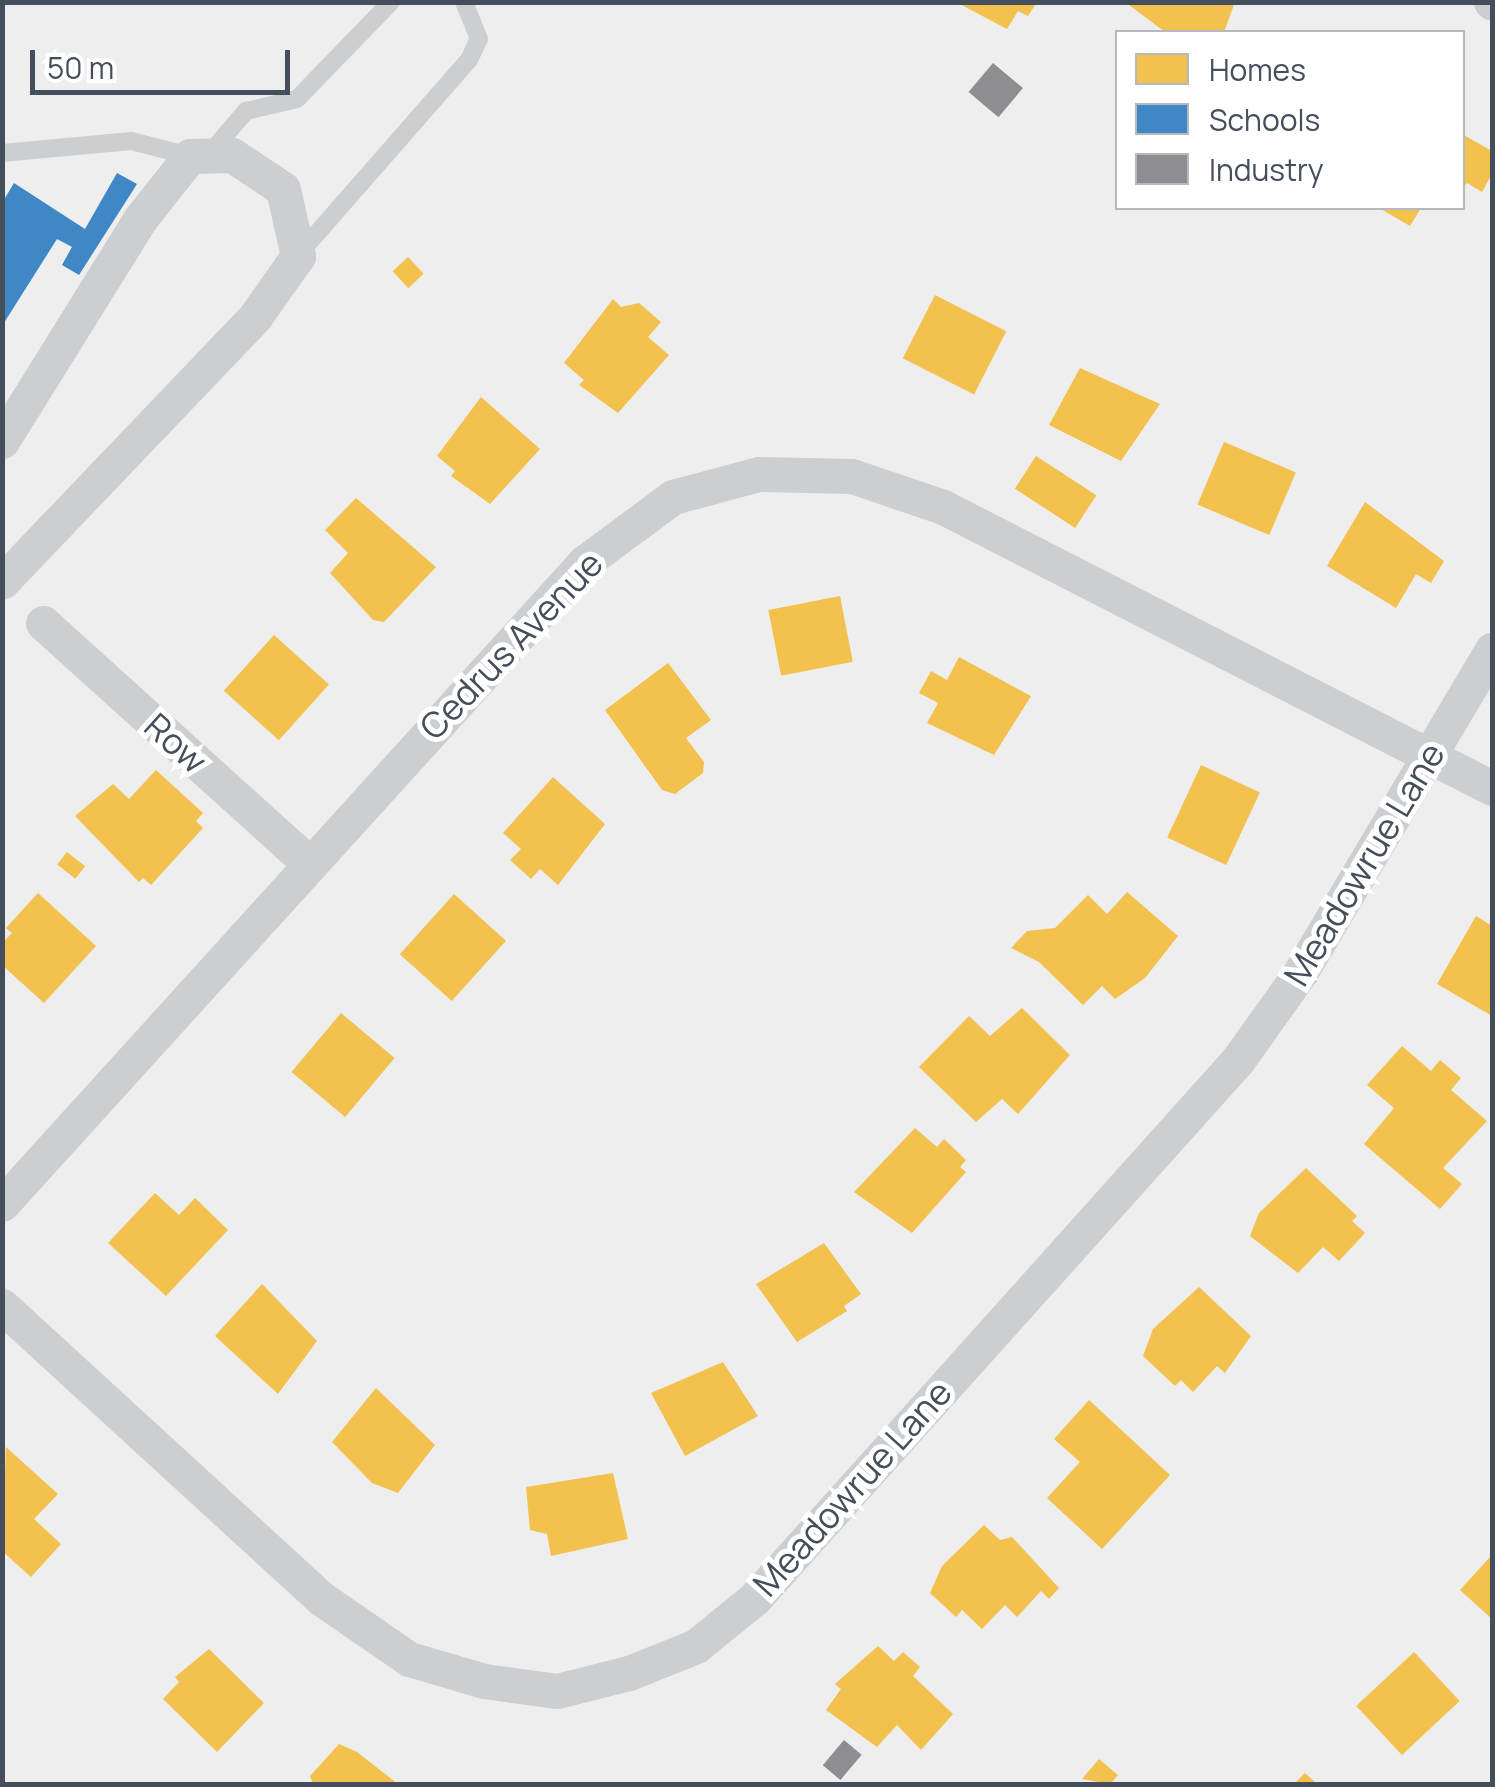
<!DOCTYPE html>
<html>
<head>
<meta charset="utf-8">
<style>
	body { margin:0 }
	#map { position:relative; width:1495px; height:1787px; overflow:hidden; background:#efeeee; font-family:Manrope,sans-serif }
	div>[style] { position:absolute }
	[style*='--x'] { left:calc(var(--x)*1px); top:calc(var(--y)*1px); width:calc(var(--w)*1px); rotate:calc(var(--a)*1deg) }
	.homes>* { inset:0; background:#f2c14e; transform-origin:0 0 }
	.schools>* { inset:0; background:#3f88c5 }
	.industry>* { inset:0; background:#8d8d92; transform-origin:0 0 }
	.lane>* { height:18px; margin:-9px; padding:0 9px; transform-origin:9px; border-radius:9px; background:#cccfd2 }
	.street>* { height:35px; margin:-17.5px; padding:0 17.5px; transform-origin:17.5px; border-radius:17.5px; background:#cccfd2 }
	span { translate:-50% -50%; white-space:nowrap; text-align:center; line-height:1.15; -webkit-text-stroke:10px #fff; paint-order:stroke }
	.street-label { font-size:35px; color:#454e5b }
	.frame { position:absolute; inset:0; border:5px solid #454e5b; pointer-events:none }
	.legend { position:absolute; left:1115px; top:30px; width:350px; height:180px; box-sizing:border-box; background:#fff; border:2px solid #b5b8bd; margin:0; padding:12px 18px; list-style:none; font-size:30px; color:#454e5b }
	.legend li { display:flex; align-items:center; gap:20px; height:50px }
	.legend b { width:50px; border:2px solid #b5b8bd }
	.scale { position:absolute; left:30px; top:50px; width:260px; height:45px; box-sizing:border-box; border:5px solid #454e5b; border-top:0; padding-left:12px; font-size:30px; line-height:35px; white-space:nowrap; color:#454e5b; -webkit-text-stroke:8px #fff; paint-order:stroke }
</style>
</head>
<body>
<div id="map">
	<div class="homes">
		<i style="clip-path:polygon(956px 2px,1037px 2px,1028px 16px,1018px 11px,1007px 29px)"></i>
		<i style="clip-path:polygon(1125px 2px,1235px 2px,1224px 32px,1165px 32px)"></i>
		<i style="clip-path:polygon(1462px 134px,1492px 151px,1492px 174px,1482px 192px,1467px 183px,1462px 190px)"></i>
		<i style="clip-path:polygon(1379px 208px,1421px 208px,1410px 226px)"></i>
		<i style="left:408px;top:257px;width:23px;height:21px;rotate:47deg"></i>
		<i style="left:935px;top:295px;width:80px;height:71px;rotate:27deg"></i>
		<i style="clip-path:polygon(613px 299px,621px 307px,639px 303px,661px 322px,648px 337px,669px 355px,618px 413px,579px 385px,584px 380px,564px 363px)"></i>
		<i style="clip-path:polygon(1080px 368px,1160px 404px,1121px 461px,1049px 425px)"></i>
		<i style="clip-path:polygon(481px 397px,540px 449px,490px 504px,451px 476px,455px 471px,437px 456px)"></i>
		<i style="left:1224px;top:442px;width:78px;height:68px;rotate:23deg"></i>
		<i style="left:1036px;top:456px;width:72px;height:39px;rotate:33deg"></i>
		<i style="clip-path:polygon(356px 498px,436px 567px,384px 622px,373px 620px,330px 573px,348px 553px,325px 530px)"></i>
		<i style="clip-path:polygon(1365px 502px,1444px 561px,1431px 583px,1416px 574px,1396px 608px,1327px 566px)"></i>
		<i style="left:840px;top:596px;width:67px;height:73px;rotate:79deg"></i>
		<i style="left:274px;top:635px;width:74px;height:75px;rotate:42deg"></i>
		<i style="clip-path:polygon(959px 657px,1031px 696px,994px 755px,927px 723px,938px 703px,919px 693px,931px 671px,947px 680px)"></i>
		<i style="clip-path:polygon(668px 663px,711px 720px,686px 738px,704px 762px,703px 773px,675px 794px,662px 790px,605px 710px)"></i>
		<i style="left:1201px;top:765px;width:65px;height:80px;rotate:25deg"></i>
		<i style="clip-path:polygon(156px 770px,203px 813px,196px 821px,203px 828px,151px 885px,143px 878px,139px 882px,75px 816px,113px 784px,129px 799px)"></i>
		<i style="clip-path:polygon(553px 777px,605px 824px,558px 885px,540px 869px,531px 879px,510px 860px,521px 849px,503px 833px)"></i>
		<i style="left:67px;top:852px;width:23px;height:16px;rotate:38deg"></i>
		<i style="clip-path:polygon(1127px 892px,1178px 936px,1145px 978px,1115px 999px,1102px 986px,1083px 1005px,1039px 962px,1011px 948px,1027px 931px,1055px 928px,1088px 895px,1107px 914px)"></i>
		<i style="clip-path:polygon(38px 893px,96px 946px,44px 1003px,2px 965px,2px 943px,12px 933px,6px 928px)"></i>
		<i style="left:454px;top:894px;width:70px;height:81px;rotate:42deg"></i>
		<i style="clip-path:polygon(1476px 916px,1492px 926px,1492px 1016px,1437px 984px)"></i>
		<i style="clip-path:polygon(1022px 1008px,1070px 1055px,1018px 1114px,1002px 1099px,976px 1122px,919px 1067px,969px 1016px,990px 1036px)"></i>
		<i style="left:341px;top:1013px;width:70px;height:77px;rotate:40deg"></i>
		<i style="clip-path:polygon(1402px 1046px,1431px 1071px,1440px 1060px,1461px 1078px,1451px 1090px,1487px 1121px,1443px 1168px,1462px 1184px,1440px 1209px,1364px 1144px,1394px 1108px,1367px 1085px)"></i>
		<i style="clip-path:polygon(915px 1128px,937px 1147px,944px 1139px,966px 1160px,960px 1167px,966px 1172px,912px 1233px,854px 1192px)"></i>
		<i style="clip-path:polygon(1306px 1168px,1357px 1216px,1352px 1221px,1365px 1233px,1339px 1261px,1323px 1247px,1298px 1273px,1250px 1236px,1259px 1213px)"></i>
		<i style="clip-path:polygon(155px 1193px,179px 1215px,195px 1198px,228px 1230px,166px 1296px,108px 1243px)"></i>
		<i style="clip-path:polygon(824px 1243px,861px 1294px,844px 1306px,847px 1311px,797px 1342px,756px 1284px)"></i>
		<i style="clip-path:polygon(262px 1284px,317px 1341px,278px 1394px,215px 1336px)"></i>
		<i style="clip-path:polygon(1199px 1287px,1251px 1336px,1225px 1373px,1217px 1366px,1193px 1392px,1181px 1380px,1175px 1386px,1143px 1356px,1153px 1329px)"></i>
		<i style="clip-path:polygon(723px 1362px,758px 1416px,685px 1456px,651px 1393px)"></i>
		<i style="clip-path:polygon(376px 1388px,435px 1445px,398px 1493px,372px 1483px,332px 1442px)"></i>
		<i style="clip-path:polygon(1089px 1400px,1170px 1475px,1102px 1549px,1047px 1498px,1080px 1462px,1054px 1439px)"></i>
		<i style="clip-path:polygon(6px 1447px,58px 1494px,34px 1519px,61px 1544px,31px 1577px,2px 1551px)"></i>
		<i style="clip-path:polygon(613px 1473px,628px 1539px,551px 1556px,547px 1534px,530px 1530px,526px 1487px)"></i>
		<i style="clip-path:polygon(984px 1525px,1000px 1540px,1012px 1537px,1059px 1588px,1049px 1599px,1041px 1591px,1017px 1617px,1005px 1605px,982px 1629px,962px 1610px,956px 1617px,930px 1593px,942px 1566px)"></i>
		<i style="clip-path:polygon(1490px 1557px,1492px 1559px,1492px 1619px,1460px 1590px)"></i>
		<i style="clip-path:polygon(878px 1646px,894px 1661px,903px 1652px,920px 1667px,913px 1676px,953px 1714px,921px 1750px,897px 1725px,877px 1747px,826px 1710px,841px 1689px,835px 1684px)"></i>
		<i style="clip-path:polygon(209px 1649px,264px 1703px,217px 1752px,163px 1699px,179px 1682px,175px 1677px)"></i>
		<i style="left:1414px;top:1652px;width:67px;height:79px;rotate:47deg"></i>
		<i style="clip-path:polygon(339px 1744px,357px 1752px,398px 1784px,313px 1784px,310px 1776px)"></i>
		<i style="clip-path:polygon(1099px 1759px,1118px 1775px,1110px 1784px,1082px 1779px)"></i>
		<i style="clip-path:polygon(1305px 1773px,1317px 1784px,1294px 1784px)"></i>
	</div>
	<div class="schools">
		<i style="clip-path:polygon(117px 173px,137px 184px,79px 275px,62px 265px,72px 247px,57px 239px,2px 326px,2px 203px,14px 183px,85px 229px)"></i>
	</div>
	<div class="industry">
		<i style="left:993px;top:63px;width:39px;height:38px;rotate:40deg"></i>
		<i style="left:844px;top:1740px;width:23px;height:33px;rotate:40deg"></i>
	</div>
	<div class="lane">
		<i style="--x:2;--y:153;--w:130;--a:-5.3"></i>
		<i style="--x:131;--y:141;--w:61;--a:14.3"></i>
		<i style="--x:209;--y:154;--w:57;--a:-49.3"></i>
		<i style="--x:246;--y:111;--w:52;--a:-13.2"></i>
		<i style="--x:297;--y:99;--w:135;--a:-45.9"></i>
		<i style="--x:298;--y:255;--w:259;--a:-48.8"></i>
		<i style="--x:469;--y:60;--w:23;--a:-65"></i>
		<i style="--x:479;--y:39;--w:40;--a:-112"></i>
	</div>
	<div class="street">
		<i style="--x:1491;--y:2;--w:1;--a:45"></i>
		<i style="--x:2;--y:441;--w:263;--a:-58.1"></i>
		<i style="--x:141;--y:218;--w:79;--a:-51.7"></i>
		<i style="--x:190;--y:156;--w:42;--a:-1.4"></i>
		<i style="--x:232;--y:155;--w:61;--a:33.7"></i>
		<i style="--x:283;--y:189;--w:69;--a:77.4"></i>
		<i style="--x:298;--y:256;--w:75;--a:125.2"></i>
		<i style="--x:255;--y:317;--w:366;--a:133.7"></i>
		<i style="--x:43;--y:623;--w:358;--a:42.1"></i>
		<i style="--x:2;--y:1204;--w:867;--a:-47.76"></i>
		<i style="--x:585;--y:562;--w:109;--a:-36.5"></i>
		<i style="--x:673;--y:497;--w:89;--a:-15"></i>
		<i style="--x:759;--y:474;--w:93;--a:1.2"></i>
		<i style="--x:852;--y:476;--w:96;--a:18.8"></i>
		<i style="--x:943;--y:507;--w:617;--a:27.11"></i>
		<i style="--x:2;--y:1306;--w:434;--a:42.5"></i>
		<i style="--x:322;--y:1599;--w:106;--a:34.6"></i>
		<i style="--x:409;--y:1659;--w:78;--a:16.3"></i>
		<i style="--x:484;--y:1681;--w:74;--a:7.8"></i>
		<i style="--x:557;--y:1691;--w:74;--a:-14"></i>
		<i style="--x:629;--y:1673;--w:72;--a:-21.9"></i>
		<i style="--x:696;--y:1646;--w:76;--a:-39.1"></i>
		<i style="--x:755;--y:1598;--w:723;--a:-48.08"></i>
		<i style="--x:1238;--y:1060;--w:107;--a:-54.5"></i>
		<i style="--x:1300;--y:973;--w:376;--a:-59.3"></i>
	</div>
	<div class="street-label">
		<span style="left:511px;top:645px;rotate:-46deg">Cedrus Avenue</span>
		<span style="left:176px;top:743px;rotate:42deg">Row</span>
		<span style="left:1364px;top:864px;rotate:-59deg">Meadowrue Lane</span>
		<span style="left:852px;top:1488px;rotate:-48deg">Meadowrue Lane</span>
	</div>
	<div class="frame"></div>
	<ul class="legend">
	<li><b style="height:28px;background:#f2c14e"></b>Homes</li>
	<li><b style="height:28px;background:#3f88c5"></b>Schools</li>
	<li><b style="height:28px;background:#8d8d92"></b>Industry</li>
	</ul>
	<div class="scale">50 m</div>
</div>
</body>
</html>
